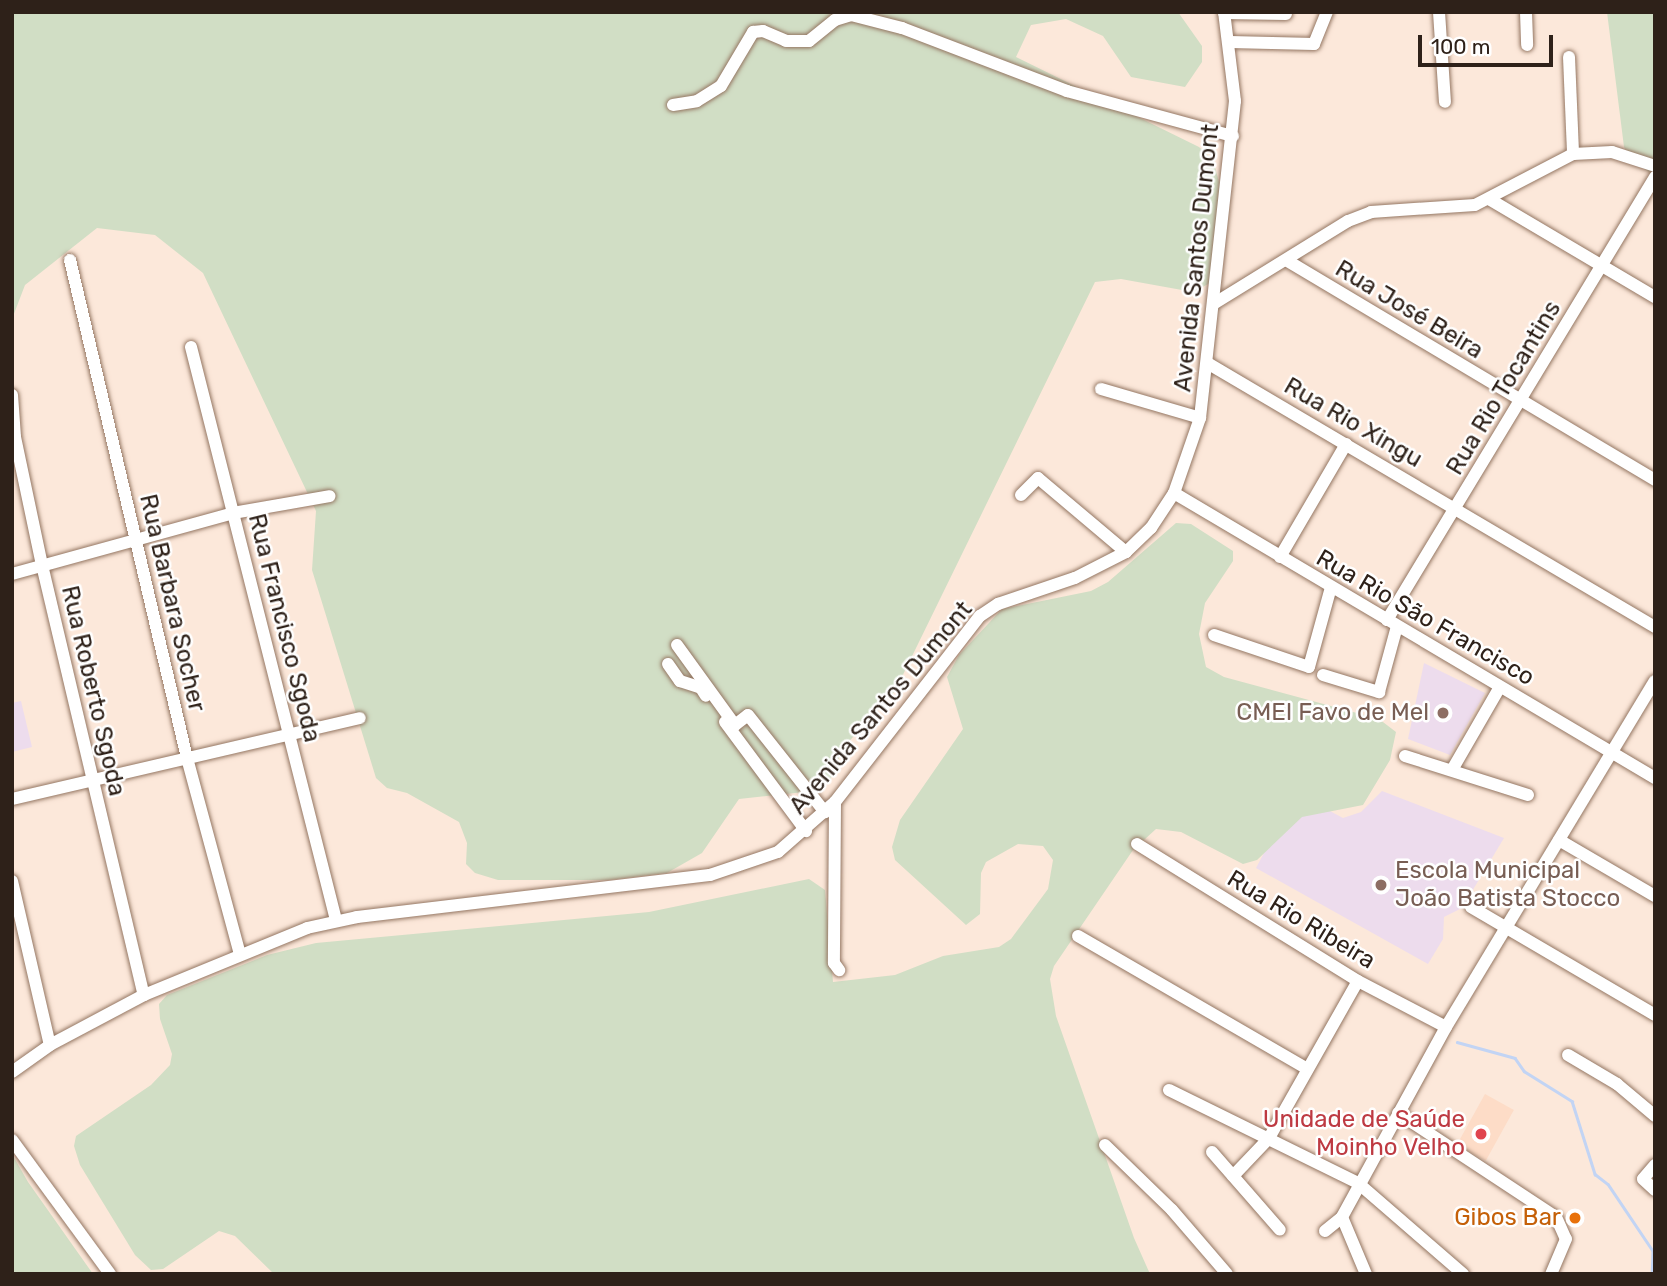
<!DOCTYPE html>
<html>
<head>
<meta charset="utf-8">
<style>
	body { margin:0 }
	#map { position:relative; width:1667px; height:1286px; overflow:hidden; background:#fce8da; font-family:Rubik,sans-serif }
	div>[style] { position:absolute }
	[style*='--x'] { left:calc(var(--x)*1px); top:calc(var(--y)*1px); width:calc(var(--w)*1px); rotate:calc(var(--a)*1deg) }
	.built>* { inset:0; background:#fddcc7; transform-origin:0 0 }
	.education>* { inset:0; background:#eddced }
	.green>* { inset:0; background:#d1dec5 }
	.stream>* { height:2.5px; margin:-1.25px; padding:0 1.25px; transform-origin:1.25px; border-radius:1.25px; background:#c2d4f4 }
	.roads { filter:drop-shadow(0 0 2px #947662) drop-shadow(0 0 2px #947662) }
	.minor>* { height:12px; margin:-6px; padding:0 6px; transform-origin:6px; border-radius:6px; background:#fff }
	.dots>* { width:19px; height:19px; translate:-50% -50%; box-sizing:border-box; border:4px solid #fff; border-radius:50% }
	span { translate:-50% -50%; white-space:nowrap; text-align:center; line-height:1.15; -webkit-text-stroke:5px #fff; paint-order:stroke }
	.street-label { font-size:24px; color:#2e2119 }
	.education-label { font-size:24px; color:#785e54 }
	.right { translate:-100% -50%; text-align:right }
	.left { translate:0 -50%; text-align:left }
	.health-label { font-size:24px; color:#be3a42 }
	.food-label { font-size:24px; color:#c56008 }
	.frame { position:absolute; inset:0; border:14px solid #2e2119; pointer-events:none }
	.scale { position:absolute; left:1418px; top:35px; width:135px; height:32px; box-sizing:border-box; border:4px solid #2e2119; border-top:0; padding-left:9px; font-size:21px; line-height:24px; white-space:nowrap; color:#2e2119; -webkit-text-stroke:5px #fff; paint-order:stroke }
</style>
</head>
<body>
<div id="map">
	<div class="built">
		<i style="left:1485px;top:1094px;width:33px;height:58px;rotate:29deg"></i>
	</div>
	<div class="education">
		<i style="clip-path:polygon(1424px 663px,1485px 693px,1450px 755px,1408px 739px)"></i>
		<i style="clip-path:polygon(21px 701px,32px 747px,12px 752px,12px 703px)"></i>
		<i style="clip-path:polygon(1382px 791px,1504px 838px,1462px 908px,1444px 917px,1443px 939px,1428px 964px,1256px 868px,1296px 793px,1343px 818px,1361px 812px)"></i>
	</div>
	<div class="green">
		<i style="clip-path:polygon(12px 12px,1178px 12px,1202px 46px,1202px 62px,1185px 87px,1131px 77px,1103px 36px,1066px 19px,1031px 25px,1016px 57px,1199px 147px,1213px 160px,1226px 207px,1212px 282px,1193px 292px,1121px 279px,1095px 282px,895px 691px,843px 748px,829px 783px,814px 791px,739px 799px,702px 853px,667px 873px,609px 880px,498px 880px,475px 873px,466px 864px,467px 843px,459px 822px,407px 793px,387px 788px,376px 778px,312px 570px,316px 511px,203px 273px,155px 235px,97px 228px,25px 285px,12px 319px)"></i>
		<i style="clip-path:polygon(1607px 12px,1655px 12px,1655px 176px,1632px 161px,1624px 147px)"></i>
		<i style="clip-path:polygon(1176px 523px,1191px 524px,1233px 551px,1233px 561px,1205px 603px,1199px 634px,1206px 667px,1224px 677px,1379px 719px,1396px 732px,1390px 760px,1363px 805px,1302px 817px,1257px 860px,1243px 864px,1181px 832px,1156px 829px,1133px 850px,1054px 966px,1050px 979px,1056px 1016px,1134px 1238px,1150px 1274px,274px 1274px,235px 1236px,219px 1231px,163px 1269px,151px 1270px,135px 1255px,80px 1165px,74px 1146px,76px 1136px,151px 1085px,170px 1065px,172px 1054px,160px 1019px,159px 1004px,167px 995px,267px 955px,316px 943px,649px 912px,809px 879px,825px 890px,833px 982px,895px 975px,943px 956px,999px 947px,1011px 939px,1048px 889px,1053px 860px,1043px 846px,1018px 844px,986px 862px,981px 873px,980px 914px,966px 925px,895px 860px,892px 847px,900px 820px,963px 729px,947px 677px,959px 655px,1002px 609px,1091px 591px,1108px 582px)"></i>
		<i style="clip-path:polygon(12px 1154px,28px 1182px,93px 1274px,12px 1274px)"></i>
	</div>
	<div class="stream">
		<i style="--x:1457;--y:1042;--w:60;--a:15.4"></i>
		<i style="--x:1515;--y:1058;--w:16;--a:55"></i>
		<i style="--x:1524;--y:1071;--w:57;--a:32"></i>
		<i style="--x:1572;--y:1101;--w:77;--a:72.5"></i>
		<i style="--x:1595;--y:1174;--w:16;--a:38"></i>
		<i style="--x:1608;--y:1184;--w:81;--a:56.1"></i>
		<i style="--x:1653;--y:1251;--w:23;--a:92"></i>
	</div>
	<div class="roads">
		<div class="minor">
			<i style="--x:1439;--y:12;--w:90;--a:86.2"></i>
			<i style="--x:1526;--y:12;--w:33;--a:88"></i>
			<i style="--x:1224;--y:13;--w:62;--a:0.9"></i>
			<i style="--x:1230;--y:42;--w:84;--a:1.4"></i>
			<i style="--x:1314;--y:44;--w:35;--a:-68"></i>
			<i style="--x:1569;--y:57;--w:97;--a:87.6"></i>
			<i style="--x:673;--y:105;--w:24;--a:-9"></i>
			<i style="--x:697;--y:101;--w:28;--a:-32"></i>
			<i style="--x:721;--y:86;--w:63;--a:-59.3"></i>
			<i style="--x:753;--y:32;--w:10;--a:-6"></i>
			<i style="--x:763;--y:31;--w:25;--a:23"></i>
			<i style="--x:786;--y:41;--w:23;--a:0"></i>
			<i style="--x:809;--y:41;--w:33;--a:-39"></i>
			<i style="--x:835;--y:20;--w:17;--a:-17"></i>
			<i style="--x:851;--y:15;--w:53;--a:14.3"></i>
			<i style="--x:902;--y:28;--w:177;--a:20.9"></i>
			<i style="--x:1067;--y:91;--w:172;--a:15.2"></i>
			<i style="--x:1489;--y:199;--w:193;--a:30.6"></i>
			<i style="--x:70;--y:260;--w:512;--a:76.78"></i>
			<i style="--x:187;--y:758;--w:204;--a:74.9"></i>
			<i style="--x:1286;--y:260;--w:430;--a:30.8"></i>
			<i style="--x:1215;--y:303;--w:156;--a:-31.7"></i>
			<i style="--x:1348;--y:221;--w:25;--a:-21"></i>
			<i style="--x:1371;--y:212;--w:104;--a:-3.9"></i>
			<i style="--x:1475;--y:205;--w:110;--a:-27.5"></i>
			<i style="--x:1573;--y:154;--w:39;--a:-3"></i>
			<i style="--x:1612;--y:152;--w:45;--a:18"></i>
			<i style="--x:191;--y:347;--w:591;--a:75.8"></i>
			<i style="--x:1209;--y:364;--w:518;--a:30.53"></i>
			<i style="--x:1101;--y:389;--w:103;--a:16.3"></i>
			<i style="--x:12;--y:395;--w:42;--a:85.9"></i>
			<i style="--x:15;--y:437;--w:131;--a:78.1"></i>
			<i style="--x:42;--y:565;--w:442;--a:76.7"></i>
			<i style="--x:1174;--y:493;--w:559;--a:30.65"></i>
			<i style="--x:1021;--y:495;--w:24;--a:-45"></i>
			<i style="--x:1038;--y:478;--w:115;--a:40.1"></i>
			<i style="--x:1280;--y:557;--w:131;--a:-59.7"></i>
			<i style="--x:12;--y:574;--w:229;--a:-15.4"></i>
			<i style="--x:233;--y:513;--w:98;--a:-9.9"></i>
			<i style="--x:1387;--y:620;--w:518;--a:-58.83"></i>
			<i style="--x:1214;--y:635;--w:100;--a:18.6"></i>
			<i style="--x:1309;--y:667;--w:83;--a:-74.6"></i>
			<i style="--x:677;--y:645;--w:99;--a:54.1"></i>
			<i style="--x:735;--y:725;--w:16;--a:-38"></i>
			<i style="--x:748;--y:715;--w:124;--a:51.6"></i>
			<i style="--x:668;--y:664;--w:21;--a:55"></i>
			<i style="--x:680;--y:681;--w:22;--a:18"></i>
			<i style="--x:701;--y:688;--w:9;--a:58"></i>
			<i style="--x:1323;--y:675;--w:59;--a:16.9"></i>
			<i style="--x:1379;--y:692;--w:68;--a:-74.7"></i>
			<i style="--x:725;--y:722;--w:136;--a:53.4"></i>
			<i style="--x:1405;--y:756;--w:129;--a:17.6"></i>
			<i style="--x:1452;--y:770;--w:96;--a:-60"></i>
			<i style="--x:12;--y:799;--w:357;--a:-13.1"></i>
			<i style="--x:835;--y:802;--w:161;--a:90.4"></i>
			<i style="--x:834;--y:963;--w:9;--a:54"></i>
			<i style="--x:1559;--y:840;--w:111;--a:30.3"></i>
			<i style="--x:1137;--y:844;--w:260;--a:31.8"></i>
			<i style="--x:1358;--y:981;--w:99;--a:27.6"></i>
			<i style="--x:12;--y:881;--w:168;--a:77"></i>
			<i style="--x:1471;--y:907;--w:213;--a:30.4"></i>
			<i style="--x:1078;--y:936;--w:265;--a:30.1"></i>
			<i style="--x:1568;--y:1055;--w:57;--a:30.6"></i>
			<i style="--x:1617;--y:1084;--w:50;--a:40.1"></i>
			<i style="--x:12;--y:1072;--w:47;--a:-35.4"></i>
			<i style="--x:50;--y:1045;--w:106;--a:-28"></i>
			<i style="--x:144;--y:995;--w:176;--a:-22.3"></i>
			<i style="--x:307;--y:928;--w:51;--a:-12.4"></i>
			<i style="--x:357;--y:917;--w:355;--a:-6.8"></i>
			<i style="--x:710;--y:875;--w:72;--a:-18.7"></i>
			<i style="--x:778;--y:852;--w:76;--a:-41.3"></i>
			<i style="--x:835;--y:802;--w:236;--a:-52.1"></i>
			<i style="--x:980;--y:616;--w:22;--a:-34"></i>
			<i style="--x:998;--y:604;--w:81;--a:-18.7"></i>
			<i style="--x:1075;--y:578;--w:57;--a:-27"></i>
			<i style="--x:1126;--y:552;--w:35;--a:-44"></i>
			<i style="--x:1151;--y:528;--w:42;--a:-56.7"></i>
			<i style="--x:1174;--y:493;--w:79;--a:-70.9"></i>
			<i style="--x:1200;--y:418;--w:319;--a:-83.7"></i>
			<i style="--x:1235;--y:101;--w:90;--a:-97"></i>
			<i style="--x:1169;--y:1090;--w:211;--a:26.2"></i>
			<i style="--x:1358;--y:1183;--w:139;--a:40.9"></i>
			<i style="--x:1398;--y:1113;--w:189;--a:33.4"></i>
			<i style="--x:1556;--y:1217;--w:24;--a:66"></i>
			<i style="--x:1566;--y:1239;--w:38;--a:113"></i>
			<i style="--x:12;--y:1140;--w:166;--a:53.8"></i>
			<i style="--x:1105;--y:1145;--w:93;--a:44.1"></i>
			<i style="--x:1172;--y:1210;--w:84;--a:49.3"></i>
			<i style="--x:1212;--y:1152;--w:103;--a:48.9"></i>
			<i style="--x:1655;--y:1165;--w:18;--a:131"></i>
			<i style="--x:1643;--y:1179;--w:16;--a:43"></i>
			<i style="--x:1233;--y:1176;--w:52;--a:-46.5"></i>
			<i style="--x:1269;--y:1138;--w:180;--a:-60.5"></i>
			<i style="--x:1342;--y:1217;--w:62;--a:67.2"></i>
			<i style="--x:1325;--y:1231;--w:22;--a:-39"></i>
			<i style="--x:1342;--y:1217;--w:217;--a:-61.3"></i>
			<i style="--x:1446;--y:1027;--w:404;--a:-58.9"></i>
		</div>
	</div>
	<div class="dots">
		<i style="left:1443px;top:713px;background:#8d6e63"></i>
		<i style="left:1381px;top:885px;background:#8d6e63"></i>
		<i style="left:1481px;top:1134px;background:#e0444e"></i>
		<i style="left:1575px;top:1218px;background:#e8710a"></i>
	</div>
	<div class="street-label">
		<span style="left:1197px;top:258px;rotate:-84deg">Avenida Santos Dumont</span>
		<span style="left:1409px;top:310px;rotate:31deg">Rua José Beira</span>
		<span style="left:1504px;top:388px;rotate:-59deg">Rua Rio Tocantins</span>
		<span style="left:1353px;top:423px;rotate:30deg">Rua Rio Xingu</span>
		<span style="left:172px;top:603px;rotate:77deg">Rua Barbara Socher</span>
		<span style="left:1425px;top:618px;rotate:30deg">Rua Rio São Francisco</span>
		<span style="left:284px;top:628px;rotate:76deg">Rua Francisco Sgoda</span>
		<span style="left:93px;top:691px;rotate:77deg">Rua Roberto Sgoda</span>
		<span style="left:881px;top:708px;rotate:-50deg">Avenida Santos Dumont</span>
		<span style="left:1301px;top:920px;rotate:31deg">Rua Rio Ribeira</span>
	</div>
	<div class="education-label">
		<span class="right" style="left:1429px;top:713px">CMEI Favo de Mel</span>
		<span class="left" style="left:1395px;top:885px">Escola Municipal<br>João Batista Stocco</span>
	</div>
	<div class="health-label">
		<span class="right" style="left:1465px;top:1134px">Unidade de Saúde<br>Moinho Velho</span>
	</div>
	<div class="food-label">
		<span class="right" style="left:1561px;top:1218px">Gibos Bar</span>
	</div>
	<div class="frame"></div>
	<div class="scale">100 m</div>
</div>
</body>
</html>
